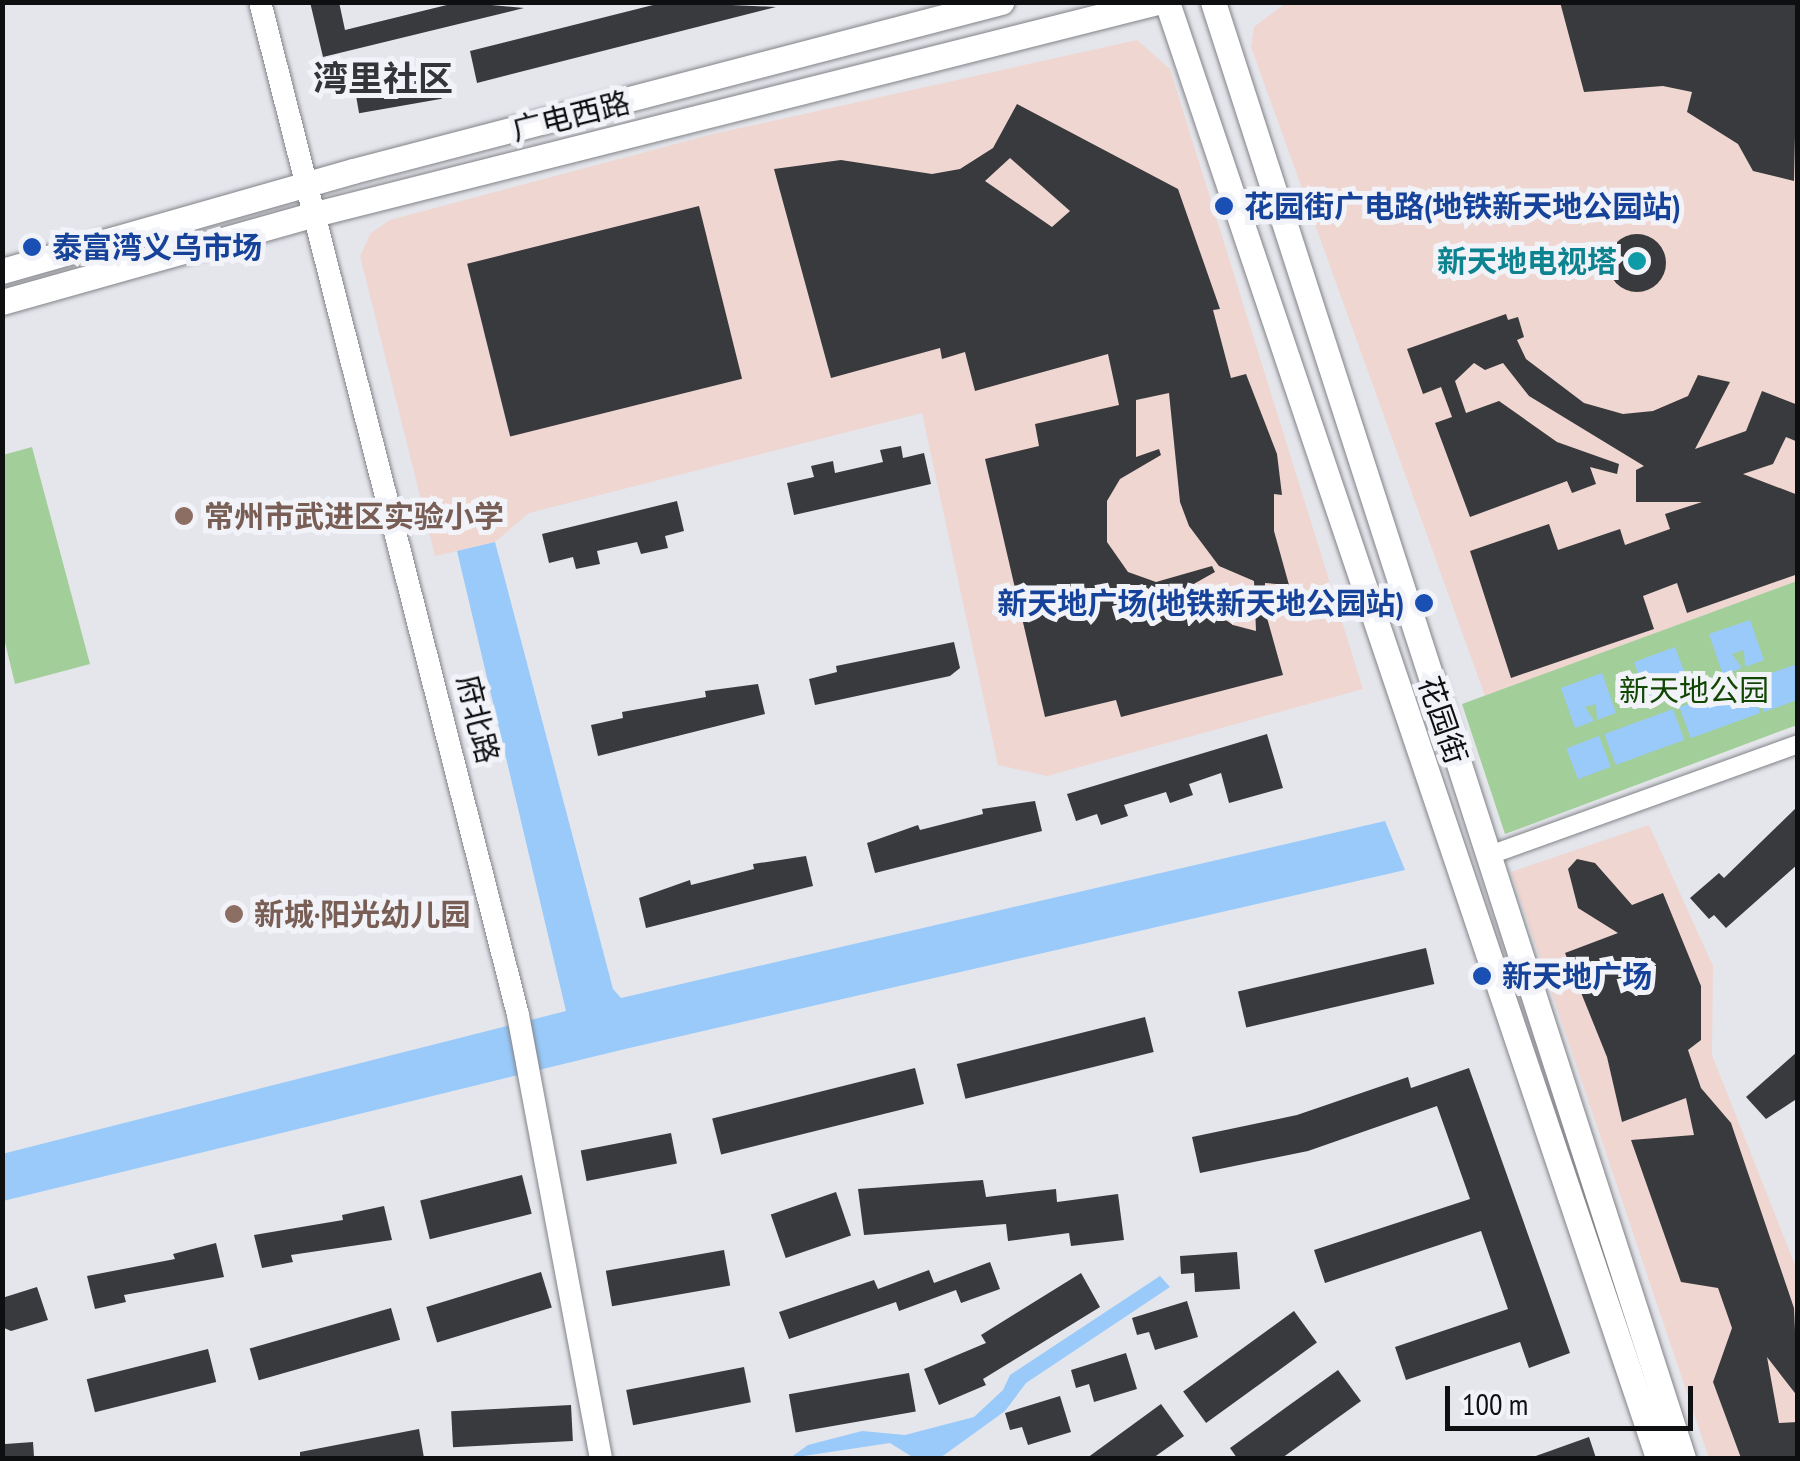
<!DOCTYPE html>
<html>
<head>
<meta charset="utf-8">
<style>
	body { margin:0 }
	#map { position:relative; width:1800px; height:1461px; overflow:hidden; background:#e4e6ec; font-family:"PT Sans Narrow","Noto Sans SC",sans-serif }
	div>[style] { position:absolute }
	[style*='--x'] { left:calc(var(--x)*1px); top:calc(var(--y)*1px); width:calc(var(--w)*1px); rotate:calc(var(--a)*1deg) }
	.commercial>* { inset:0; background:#efd6d0 }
	.green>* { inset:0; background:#a2ce99 }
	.water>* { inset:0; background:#99cafa; transform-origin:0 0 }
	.building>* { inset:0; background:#393a3e; transform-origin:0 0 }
	.round { border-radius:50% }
	.roads { filter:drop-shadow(0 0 2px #828388) drop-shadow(0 0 2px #828388) }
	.minor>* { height:18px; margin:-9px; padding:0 9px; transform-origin:9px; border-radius:9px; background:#fff }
	.tertiary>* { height:22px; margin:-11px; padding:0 11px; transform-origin:11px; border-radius:11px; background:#fff }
	.secondary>* { height:25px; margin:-12.5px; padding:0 12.5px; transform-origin:12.5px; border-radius:12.5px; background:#fff }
	.dots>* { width:28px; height:28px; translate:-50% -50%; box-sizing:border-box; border:5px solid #f1f3f9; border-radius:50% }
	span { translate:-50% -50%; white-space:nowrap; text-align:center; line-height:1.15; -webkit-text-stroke:10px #f1f3f9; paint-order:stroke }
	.street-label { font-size:30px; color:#0e0f10 }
	.transit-label { font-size:30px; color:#164399; font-weight:700 }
	.left { translate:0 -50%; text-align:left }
	.right { translate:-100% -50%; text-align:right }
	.culture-label { font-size:30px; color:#0d838f; font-weight:700 }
	.education-label { font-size:30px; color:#785e54; font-weight:700 }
	.park-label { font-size:30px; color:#114603 }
	.quarter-label { font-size:35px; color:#34353a; font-weight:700 }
	.frame { position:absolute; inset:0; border:5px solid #0e0f10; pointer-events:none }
	.scale { position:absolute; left:1445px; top:1386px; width:248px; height:45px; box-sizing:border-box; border:5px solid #0e0f10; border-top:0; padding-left:12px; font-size:30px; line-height:35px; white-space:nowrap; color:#0e0f10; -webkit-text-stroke:8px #f1f3f9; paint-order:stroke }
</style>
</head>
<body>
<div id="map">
	<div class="commercial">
		<i style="clip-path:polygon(1286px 3px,1797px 3px,1797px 581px,1485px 696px,1251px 47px,1254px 27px)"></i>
		<i style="clip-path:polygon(1137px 40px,1170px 69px,1363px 689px,1047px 776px,998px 765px,922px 413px,529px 513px,495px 542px,435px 556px,360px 256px,371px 233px,390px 220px,713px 134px)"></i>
		<i style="clip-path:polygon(1649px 825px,1713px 966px,1712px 1055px,1797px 1270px,1797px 1458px,1709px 1458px,1511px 872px)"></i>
	</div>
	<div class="green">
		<i style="clip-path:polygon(32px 447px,90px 664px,15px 684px,3px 634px,3px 455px)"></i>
		<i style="clip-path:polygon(1797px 581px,1797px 725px,1505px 834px,1462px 704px)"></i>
	</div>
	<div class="water">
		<i style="clip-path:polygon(495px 542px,613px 989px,621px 998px,1385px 821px,1405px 870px,625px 1049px,3px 1201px,2px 1154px,566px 1011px,457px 551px)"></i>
		<i style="clip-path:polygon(1750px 620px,1764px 660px,1745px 667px,1744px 650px,1732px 654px,1742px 668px,1723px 675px,1709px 634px)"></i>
		<i style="clip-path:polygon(1675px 647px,1690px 687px,1671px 694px,1670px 678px,1659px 681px,1668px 695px,1649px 702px,1634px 662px)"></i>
		<i style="clip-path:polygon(1797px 664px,1797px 700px,1764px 712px,1752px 680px)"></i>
		<i style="clip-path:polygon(1602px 673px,1616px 713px,1597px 720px,1596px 704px,1585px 707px,1594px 721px,1575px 728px,1561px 688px)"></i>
		<i style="left:1749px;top:682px;width:33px;height:74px;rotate:70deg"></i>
		<i style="left:1673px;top:709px;width:33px;height:73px;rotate:70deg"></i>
		<i style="left:1599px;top:736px;width:33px;height:35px;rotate:69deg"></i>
		<i style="clip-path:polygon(1160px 1276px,1170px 1287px,1026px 1383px,1005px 1411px,940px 1458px,914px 1458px,890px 1443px,790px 1458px,808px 1445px,862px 1431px,905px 1435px,974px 1417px,1003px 1390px,1010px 1375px)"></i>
	</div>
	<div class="building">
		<i style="clip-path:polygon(310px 2px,339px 2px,345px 30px,459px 2px,524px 8px,323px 57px)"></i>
		<i style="clip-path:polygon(665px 2px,776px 7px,477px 83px,470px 51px)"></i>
		<i style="clip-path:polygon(1560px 2px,1798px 2px,1794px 181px,1753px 171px,1738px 144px,1687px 112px,1692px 92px,1663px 86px,1584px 92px)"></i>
		<i style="left:438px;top:77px;width:22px;height:84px;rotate:80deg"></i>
		<i style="clip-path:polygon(evenodd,1017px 104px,1178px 189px,1220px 309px,1213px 310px,1231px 378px,1246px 374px,1277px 454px,1282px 495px,1274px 494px,1274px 531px,1289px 585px,1265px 583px,1264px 607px,1283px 675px,1121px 717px,1116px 700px,1045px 717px,985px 459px,1039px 446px,1035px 424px,1119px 405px,1108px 354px,975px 391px,965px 352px,942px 359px,940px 348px,831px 378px,774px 169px,841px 160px,932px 174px,960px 169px,993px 148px,1017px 104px,1010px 158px,1070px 211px,1052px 227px,985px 181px,1010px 158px,1017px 104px,1169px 393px,1180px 502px,1189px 526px,1219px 566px,1254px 581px,1256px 631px,1233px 625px,1183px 590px,1215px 572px,1212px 566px,1156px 582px,1128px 572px,1107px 542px,1107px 501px,1120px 479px,1161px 455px,1159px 449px,1136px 457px,1136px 400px,1169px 393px)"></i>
		<i style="left:699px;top:206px;width:178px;height:239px;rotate:76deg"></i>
		<i class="round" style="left:1608px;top:234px;width:58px;height:58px"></i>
		<i style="clip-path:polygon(1506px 314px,1508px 320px,1518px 317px,1524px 337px,1517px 340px,1526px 359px,1584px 403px,1623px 414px,1653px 411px,1688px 396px,1698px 375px,1730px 382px,1695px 449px,1746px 431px,1762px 391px,1798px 405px,1798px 442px,1786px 437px,1773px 464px,1743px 474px,1798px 495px,1798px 574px,1687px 613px,1677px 583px,1643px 596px,1654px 629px,1511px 678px,1470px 551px,1549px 524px,1558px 550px,1620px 529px,1625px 545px,1670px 529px,1665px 514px,1702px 502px,1636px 502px,1636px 470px,1644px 466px,1529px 396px,1503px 363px,1485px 370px,1474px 363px,1455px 381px,1466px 413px,1499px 401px,1557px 442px,1619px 464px,1617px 474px,1590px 467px,1596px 484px,1572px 493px,1567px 481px,1470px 517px,1435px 423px,1452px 417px,1441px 387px,1423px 394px,1407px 349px)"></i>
		<i style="clip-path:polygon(901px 446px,903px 458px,924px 453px,931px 484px,794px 515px,787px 483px,814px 477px,811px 466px,833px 461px,835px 473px,883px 462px,880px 450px)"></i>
		<i style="clip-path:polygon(677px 501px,684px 531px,665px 536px,668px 548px,641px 554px,637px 542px,597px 551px,600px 564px,576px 569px,573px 557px,549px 563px,542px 534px)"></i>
		<i style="clip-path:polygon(954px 642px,960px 668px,950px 676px,815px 705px,809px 679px,837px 672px,836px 666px)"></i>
		<i style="clip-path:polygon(758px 684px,765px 714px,598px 756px,591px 725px,623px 718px,622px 712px,706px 697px,705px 691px)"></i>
		<i style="clip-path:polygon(1267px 734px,1283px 788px,1229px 803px,1221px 773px,1189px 784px,1193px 795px,1170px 803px,1166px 792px,1124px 805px,1128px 816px,1101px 825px,1097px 814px,1076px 821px,1067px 794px)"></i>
		<i style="clip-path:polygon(1035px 801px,1042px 831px,875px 873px,867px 843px,918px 825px,920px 830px,983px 814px,982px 809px)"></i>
		<i style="clip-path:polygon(1798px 806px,1798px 864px,1726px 928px,1714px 915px,1709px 919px,1690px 898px,1719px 873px,1724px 878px)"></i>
		<i style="clip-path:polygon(806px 856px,813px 886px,646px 928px,639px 898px,690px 880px,691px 885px,754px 869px,753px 864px)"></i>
		<i style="clip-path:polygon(1577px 859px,1595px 863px,1632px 905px,1663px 893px,1701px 986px,1701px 1040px,1688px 1050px,1701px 1088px,1731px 1123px,1794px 1308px,1798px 1397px,1767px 1357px,1779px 1423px,1798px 1422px,1798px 1458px,1741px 1458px,1713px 1382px,1732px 1328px,1718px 1288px,1681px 1282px,1631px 1140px,1694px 1135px,1686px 1098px,1622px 1122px,1607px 1057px,1565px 953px,1618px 933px,1578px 908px,1568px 869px)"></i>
		<i style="left:1426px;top:948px;width:37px;height:193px;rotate:77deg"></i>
		<i style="left:1145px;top:1017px;width:36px;height:194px;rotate:76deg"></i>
		<i style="clip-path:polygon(1798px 1051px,1798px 1098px,1766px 1119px,1746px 1097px)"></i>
		<i style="left:915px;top:1068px;width:37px;height:209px;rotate:76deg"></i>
		<i style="clip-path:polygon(1469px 1068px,1570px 1353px,1529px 1368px,1520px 1342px,1406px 1380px,1395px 1347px,1508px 1309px,1481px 1231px,1325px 1283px,1314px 1250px,1470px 1199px,1437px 1106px,1308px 1151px,1200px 1173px,1192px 1137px,1297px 1115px,1408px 1077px,1411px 1088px)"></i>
		<i style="left:671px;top:1133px;width:31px;height:92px;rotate:79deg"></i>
		<i style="left:522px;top:1175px;width:40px;height:105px;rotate:76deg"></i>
		<i style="clip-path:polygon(983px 1180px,986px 1197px,1056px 1189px,1057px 1202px,1118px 1194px,1124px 1240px,1071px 1246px,1069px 1233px,1008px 1241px,1006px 1224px,864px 1235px,858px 1189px)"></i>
		<i style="left:836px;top:1192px;width:46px;height:69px;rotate:71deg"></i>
		<i style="clip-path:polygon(384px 1206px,392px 1240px,291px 1255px,293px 1262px,262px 1268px,254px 1235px,343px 1220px,342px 1215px)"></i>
		<i style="clip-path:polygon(216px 1243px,224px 1277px,124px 1295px,126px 1302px,95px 1309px,87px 1276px,175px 1259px,173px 1254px)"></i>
		<i style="left:724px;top:1250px;width:36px;height:120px;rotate:80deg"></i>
		<i style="clip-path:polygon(1237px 1252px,1240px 1289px,1195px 1292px,1194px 1273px,1181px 1274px,1180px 1256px)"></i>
		<i style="clip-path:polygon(990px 1262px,1000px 1289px,961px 1303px,956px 1290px,899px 1311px,896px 1302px,789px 1339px,779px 1312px,874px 1280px,878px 1289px,929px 1270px,934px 1283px)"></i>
		<i style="left:541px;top:1272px;width:37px;height:120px;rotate:73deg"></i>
		<i style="clip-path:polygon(1081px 1273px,1100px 1307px,983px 1379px,986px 1385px,939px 1405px,924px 1369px,986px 1343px,981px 1335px)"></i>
		<i style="clip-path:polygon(37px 1287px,48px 1320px,11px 1331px,2px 1327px,2px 1298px)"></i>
		<i style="clip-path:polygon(1187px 1301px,1198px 1337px,1155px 1350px,1149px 1332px,1137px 1335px,1132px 1318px)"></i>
		<i style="left:391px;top:1308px;width:33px;height:147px;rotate:74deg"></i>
		<i style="left:1294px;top:1311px;width:39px;height:137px;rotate:54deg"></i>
		<i style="left:208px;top:1349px;width:34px;height:125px;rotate:76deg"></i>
		<i style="clip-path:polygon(1126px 1353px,1137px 1389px,1094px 1402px,1089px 1384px,1076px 1388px,1071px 1370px)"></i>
		<i style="left:744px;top:1367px;width:36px;height:120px;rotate:79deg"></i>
		<i style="clip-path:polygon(1338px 1370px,1361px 1401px,1282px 1458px,1237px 1458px,1230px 1448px)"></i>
		<i style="left:909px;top:1373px;width:39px;height:122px;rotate:80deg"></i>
		<i style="clip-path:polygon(1060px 1396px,1071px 1432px,1028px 1445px,1022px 1427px,1010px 1430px,1005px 1413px)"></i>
		<i style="clip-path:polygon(1161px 1404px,1184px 1436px,1153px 1458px,1087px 1458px)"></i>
		<i style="left:571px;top:1405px;width:36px;height:120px;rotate:87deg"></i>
		<i style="clip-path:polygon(419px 1429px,424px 1458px,300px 1458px,300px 1452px)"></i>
		<i style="clip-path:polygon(1589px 1437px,1596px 1458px,1533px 1458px,1533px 1457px)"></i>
		<i style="left:33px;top:1442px;width:16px;height:31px;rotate:86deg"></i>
	</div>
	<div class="roads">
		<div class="minor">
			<i style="--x:1490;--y:855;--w:327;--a:-19.8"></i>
		</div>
		<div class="tertiary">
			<i style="--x:260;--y:2;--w:1045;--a:75.71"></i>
			<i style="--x:518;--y:1015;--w:451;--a:79.4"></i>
		</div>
		<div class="secondary">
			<i style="--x:1167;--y:2;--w:1537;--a:71.36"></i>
			<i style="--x:1213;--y:2;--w:1530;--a:72.11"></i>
			<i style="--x:2;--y:271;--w:365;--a:-15.9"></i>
			<i style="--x:353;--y:171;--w:670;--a:-14.62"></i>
			<i style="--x:2;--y:302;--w:325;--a:-15.7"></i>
			<i style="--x:315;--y:214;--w:868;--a:-14.13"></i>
		</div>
	</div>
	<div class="dots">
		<i style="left:1224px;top:206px;background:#1a4fb4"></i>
		<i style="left:32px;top:247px;background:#1a4fb4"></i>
		<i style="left:1637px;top:261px;background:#0f9aa8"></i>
		<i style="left:184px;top:516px;background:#8d6e63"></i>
		<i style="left:1424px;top:603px;background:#1a4fb4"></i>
		<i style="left:234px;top:914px;background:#8d6e63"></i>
		<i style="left:1482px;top:976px;background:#1a4fb4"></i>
	</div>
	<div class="street-label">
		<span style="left:571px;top:116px;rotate:-14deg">广电西路</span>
		<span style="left:478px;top:719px;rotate:76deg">府北路</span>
		<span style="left:1443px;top:720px;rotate:71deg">花园街</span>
	</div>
	<div class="transit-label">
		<span class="left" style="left:1244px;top:206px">花园街广电路(地铁新天地公园站)</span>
		<span class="left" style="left:52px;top:247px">泰富湾义乌市场</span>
		<span class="right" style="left:1404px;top:603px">新天地广场(地铁新天地公园站)</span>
		<span class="left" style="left:1502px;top:976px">新天地广场</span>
	</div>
	<div class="culture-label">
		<span class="right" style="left:1617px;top:261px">新天地电视塔</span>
	</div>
	<div class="education-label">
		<span class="left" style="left:204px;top:516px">常州市武进区实验小学</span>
		<span class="left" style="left:254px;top:914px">新城·阳光幼儿园</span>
	</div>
	<div class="park-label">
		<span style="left:1694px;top:690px">新天地公园</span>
	</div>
	<div class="quarter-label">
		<span style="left:383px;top:78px">湾里社区</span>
	</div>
	<div class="frame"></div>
	<div class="scale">100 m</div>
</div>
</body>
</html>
